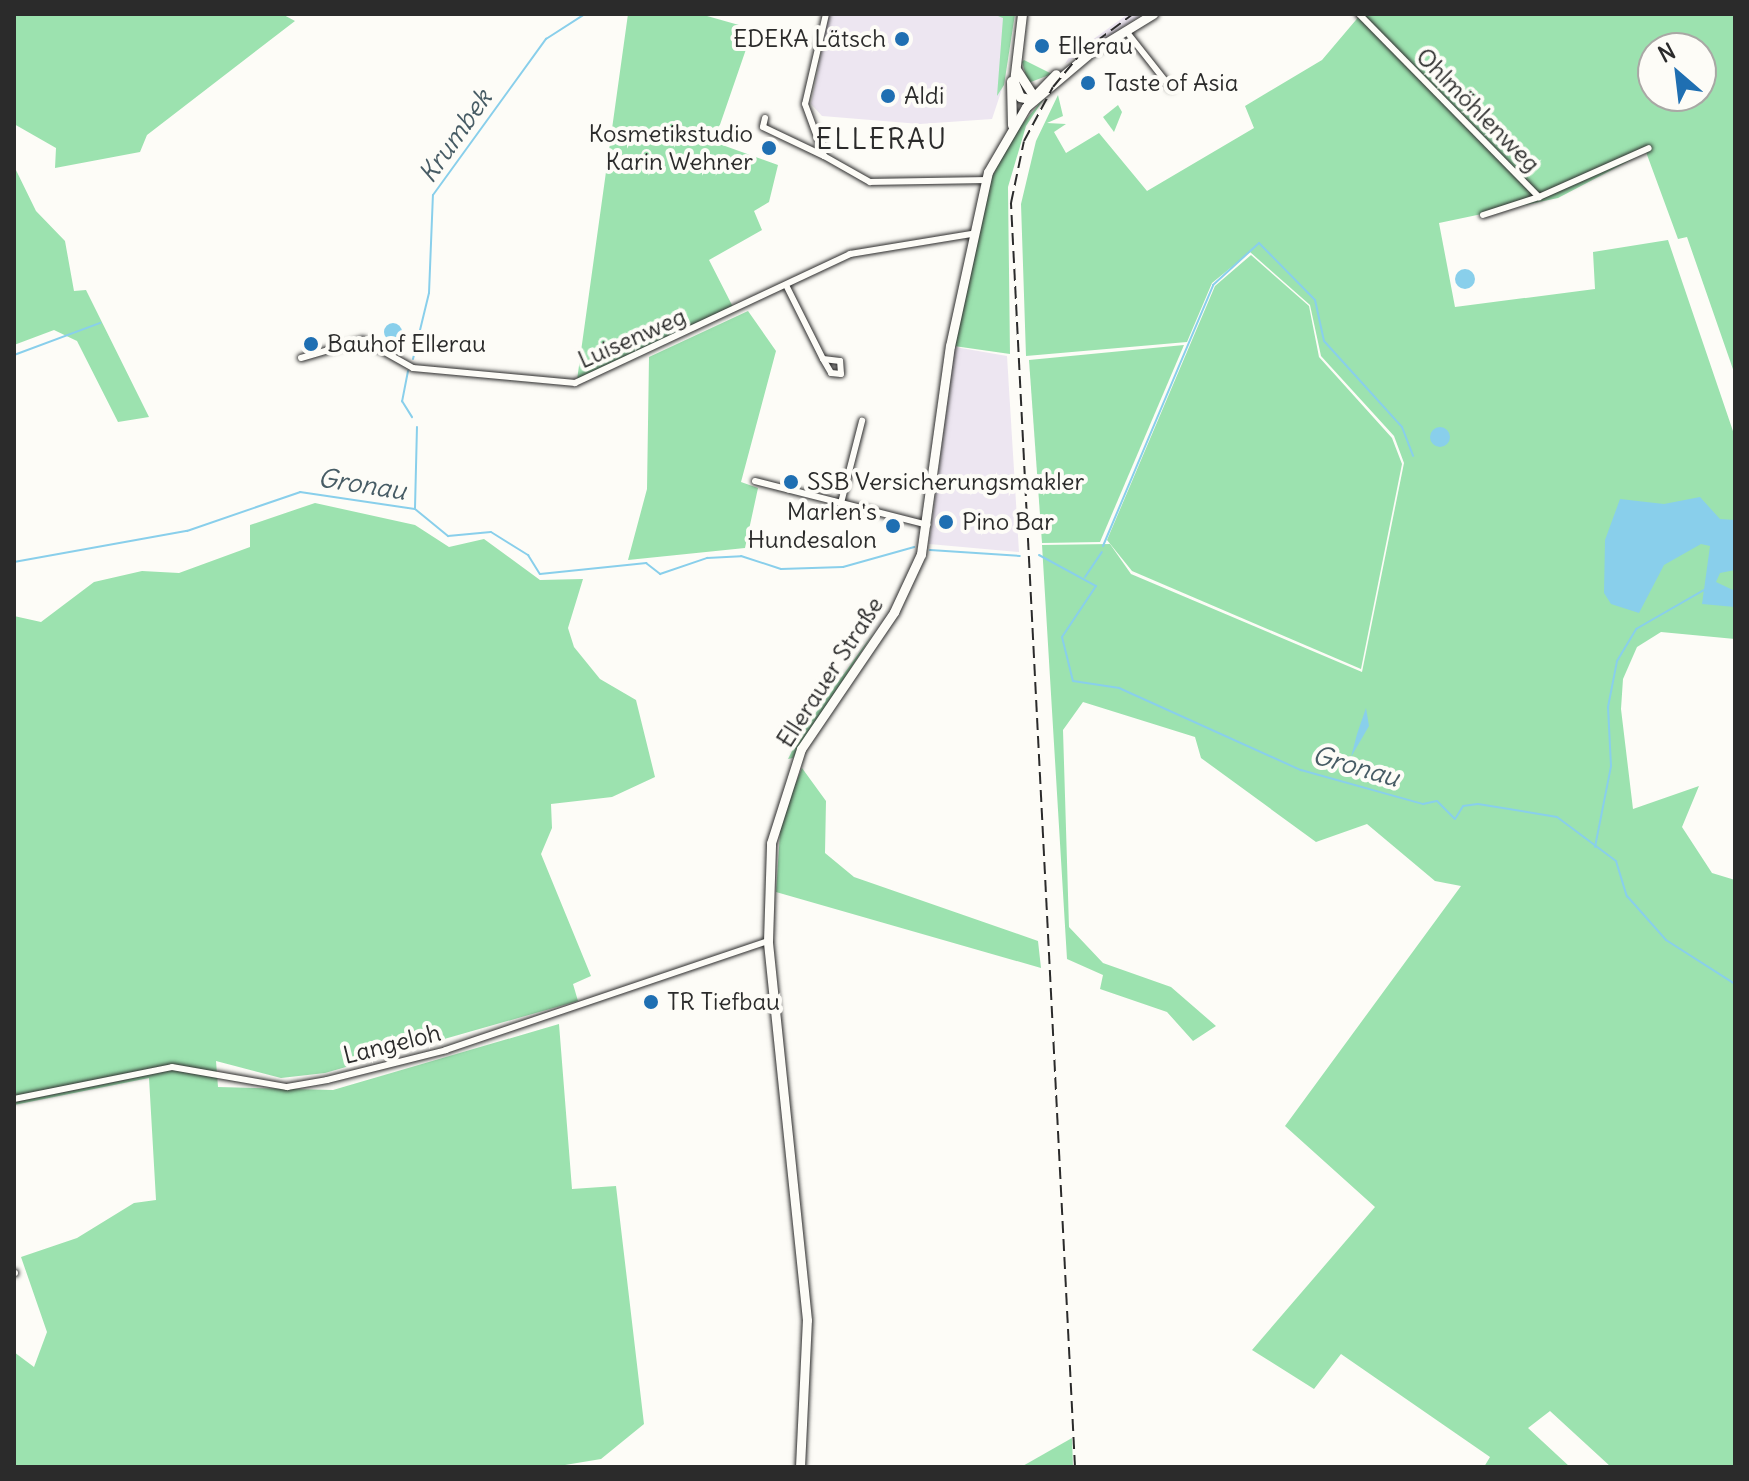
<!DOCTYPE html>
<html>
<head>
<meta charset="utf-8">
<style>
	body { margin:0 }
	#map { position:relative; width:1749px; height:1481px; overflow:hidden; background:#fdfcf7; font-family:Delius,sans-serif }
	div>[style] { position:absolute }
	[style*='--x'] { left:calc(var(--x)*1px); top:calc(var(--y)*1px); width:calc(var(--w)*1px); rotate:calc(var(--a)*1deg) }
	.built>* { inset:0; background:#ede6f1 }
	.green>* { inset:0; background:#9ce2af }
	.water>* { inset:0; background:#89cfeb }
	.round { border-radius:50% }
	.stream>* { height:2px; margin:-1px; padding:0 1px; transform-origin:1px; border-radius:1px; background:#89cfeb }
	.roads { filter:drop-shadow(0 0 2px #2b2b2b) drop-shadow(0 0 2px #2b2b2b) }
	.minor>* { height:6px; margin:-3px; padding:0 3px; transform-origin:3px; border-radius:3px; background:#fdfcf7 }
	.secondary>* { height:9px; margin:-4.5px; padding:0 4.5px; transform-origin:4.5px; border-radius:4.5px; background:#fdfcf7 }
	.rail>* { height:2px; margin-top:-1px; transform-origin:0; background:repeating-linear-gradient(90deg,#2b2b2b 0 12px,transparent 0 18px) }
	.dots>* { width:22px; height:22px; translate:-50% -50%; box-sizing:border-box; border:4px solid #fdfcf7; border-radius:50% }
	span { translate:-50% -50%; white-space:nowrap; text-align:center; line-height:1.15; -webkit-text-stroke:8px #fdfcf7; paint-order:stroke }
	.poi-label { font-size:24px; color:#2b2b2b }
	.right { translate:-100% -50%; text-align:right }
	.left { translate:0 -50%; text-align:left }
	.street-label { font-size:24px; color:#2b2b2b }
	.water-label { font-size:26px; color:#475c65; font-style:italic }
	.quarter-label { font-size:28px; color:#2b2b2b; letter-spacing:2px }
	.frame { position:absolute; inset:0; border:16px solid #2b2b2b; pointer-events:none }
	.north { position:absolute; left:1637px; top:32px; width:80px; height:80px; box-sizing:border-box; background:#fdfcf7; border:2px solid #a9a8a5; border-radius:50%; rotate:332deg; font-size:22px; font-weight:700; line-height:32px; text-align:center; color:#2b2b2b }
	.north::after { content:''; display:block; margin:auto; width:28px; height:36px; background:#1f6fb2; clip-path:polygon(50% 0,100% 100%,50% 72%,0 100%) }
</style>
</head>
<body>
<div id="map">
	<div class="built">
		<i style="clip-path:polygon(829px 14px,1011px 14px,1005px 80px,992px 119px,920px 124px,822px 116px,811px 104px)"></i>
		<i style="clip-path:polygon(1128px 14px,1143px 14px,1065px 64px,1070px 56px)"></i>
		<i style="clip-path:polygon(955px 347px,1007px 356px,1019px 552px,929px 544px)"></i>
	</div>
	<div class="green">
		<i style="clip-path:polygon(14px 14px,282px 14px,295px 21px,147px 135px,140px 152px,55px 168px,56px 148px,14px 124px)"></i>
		<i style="clip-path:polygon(628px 14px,700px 14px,753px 29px,714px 142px,778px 165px,769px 202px,754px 211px,762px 230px,709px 260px,733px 307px,577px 380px)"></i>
		<i style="clip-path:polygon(1015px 14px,1004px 85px,997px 96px,1003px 18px,998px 16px)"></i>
		<i style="clip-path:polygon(evenodd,1361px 14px,1735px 14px,1735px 375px,1687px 237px,1678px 239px,1646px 152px,1558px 198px,1439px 223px,1455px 307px,1595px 289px,1593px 252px,1668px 240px,1735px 437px,1735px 639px,1661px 632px,1637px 647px,1623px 679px,1621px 709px,1633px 809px,1699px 786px,1682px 827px,1712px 873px,1735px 880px,1735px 1467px,1611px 1467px,1550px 1411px,1528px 1428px,1570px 1467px,1484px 1467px,1490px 1457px,1341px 1354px,1314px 1389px,1252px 1350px,1375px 1207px,1285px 1126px,1461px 886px,1435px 881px,1367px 824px,1316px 842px,1201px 758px,1195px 737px,1083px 702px,1063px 730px,1069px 927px,1103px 963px,1171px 987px,1216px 1026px,1193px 1041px,1167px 1012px,1100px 989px,1103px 975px,1067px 959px,1042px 545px,1110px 544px,1131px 574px,1362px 672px,1404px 463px,1394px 436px,1321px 356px,1310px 305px,1250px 252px,1212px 283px,1187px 342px,1026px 356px,1021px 204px,1036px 141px,1058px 95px,1063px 116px,1047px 123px,1066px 124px,1054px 132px,1066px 153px,1099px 133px,1147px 191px,1254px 128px,1245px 106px,1322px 60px,1361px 14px,1653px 48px,1701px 48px,1701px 96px,1653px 96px,1653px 48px)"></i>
		<i style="clip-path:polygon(1022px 62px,1024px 60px,1052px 74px,1028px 83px)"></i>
		<i style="clip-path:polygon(1045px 97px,1026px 126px,1008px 187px,1010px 354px,954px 346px,991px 179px,1012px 136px)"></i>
		<i style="clip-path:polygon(1118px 105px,1122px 112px,1114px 132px,1103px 117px)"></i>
		<i style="clip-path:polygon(14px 166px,36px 211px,65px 241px,74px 291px,86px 290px,149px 417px,118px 422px,77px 341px,54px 330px,14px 345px)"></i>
		<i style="clip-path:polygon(1251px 255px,1309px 306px,1319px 357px,1392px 438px,1402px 464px,1361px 669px,1132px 571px,1107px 540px,1215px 286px)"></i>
		<i style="clip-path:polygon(748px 311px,776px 351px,741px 482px,758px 488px,745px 548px,628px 560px,647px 489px,649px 357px)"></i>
		<i style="clip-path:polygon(1184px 345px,1100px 542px,1042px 543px,1029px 360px)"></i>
		<i style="clip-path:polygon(315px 503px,415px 525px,449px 547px,484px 539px,540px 580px,583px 579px,568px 628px,574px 647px,600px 679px,636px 700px,655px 777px,612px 797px,551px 804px,552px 828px,541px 854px,591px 976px,573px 984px,578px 1001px,325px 1073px,281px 1078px,216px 1061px,218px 1087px,333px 1090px,559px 1024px,572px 1189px,616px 1186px,644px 1424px,601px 1459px,553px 1467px,14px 1467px,14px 1352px,34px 1367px,47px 1332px,21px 1257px,77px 1238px,134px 1203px,156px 1200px,149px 1078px,14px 1105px,14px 616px,41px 622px,94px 582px,142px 571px,179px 573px,250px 547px,250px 525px)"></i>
		<i style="clip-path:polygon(874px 632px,793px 758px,788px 759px,800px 735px)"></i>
		<i style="clip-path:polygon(802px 768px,826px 801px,825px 853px,854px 877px,1038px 941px,1041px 968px,776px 892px,781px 818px)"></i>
		<i style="clip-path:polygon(1072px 1438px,1073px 1467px,1021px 1467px)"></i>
	</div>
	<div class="water">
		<i class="round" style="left:1455px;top:269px;width:20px;height:20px"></i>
		<i class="round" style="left:384px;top:323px;width:18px;height:18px"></i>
		<i class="round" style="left:1430px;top:427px;width:20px;height:20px"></i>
		<i style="clip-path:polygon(1700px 497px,1720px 519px,1735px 520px,1735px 570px,1720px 573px,1716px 582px,1735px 591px,1735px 607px,1702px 604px,1710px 546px,1701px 544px,1664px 565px,1639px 613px,1611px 604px,1604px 593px,1605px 540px,1620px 499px,1664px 504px)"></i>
		<i style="clip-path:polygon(1366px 708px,1369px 726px,1351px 757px,1357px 734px)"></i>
	</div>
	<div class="stream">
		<i style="--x:1735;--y:346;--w:16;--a:90"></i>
		<i style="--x:14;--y:355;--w:92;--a:-20.4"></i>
		<i style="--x:413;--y:359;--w:68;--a:-76.4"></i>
		<i style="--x:429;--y:293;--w:98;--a:-87.7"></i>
		<i style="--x:433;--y:195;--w:193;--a:-54.1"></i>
		<i style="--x:546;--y:39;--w:46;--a:-32.7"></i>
		<i style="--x:408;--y:371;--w:31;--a:101"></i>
		<i style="--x:402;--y:401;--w:19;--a:58"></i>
		<i style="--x:415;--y:508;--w:81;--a:-88.6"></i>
		<i style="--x:1103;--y:546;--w:283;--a:-67.1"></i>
		<i style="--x:1213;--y:285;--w:62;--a:-42.4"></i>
		<i style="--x:1259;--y:243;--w:80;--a:45.5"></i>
		<i style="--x:1315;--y:300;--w:42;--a:77.6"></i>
		<i style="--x:1324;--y:341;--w:116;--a:47.8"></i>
		<i style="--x:1402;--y:427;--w:31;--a:69"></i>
		<i style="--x:930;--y:550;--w:90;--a:3.8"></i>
		<i style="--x:1039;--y:555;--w:65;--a:28.5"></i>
		<i style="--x:1096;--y:586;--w:61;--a:123.7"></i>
		<i style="--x:1062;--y:637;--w:45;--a:76"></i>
		<i style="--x:1073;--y:681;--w:47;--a:8.7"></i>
		<i style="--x:1119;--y:688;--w:200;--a:24.3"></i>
		<i style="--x:1301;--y:770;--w:127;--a:15.6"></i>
		<i style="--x:1423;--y:804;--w:14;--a:-12"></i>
		<i style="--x:1437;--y:801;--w:25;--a:45"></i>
		<i style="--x:1455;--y:819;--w:15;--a:-58"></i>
		<i style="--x:1463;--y:806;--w:15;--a:-8"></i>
		<i style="--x:1478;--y:804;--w:80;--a:9.3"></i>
		<i style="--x:1557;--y:817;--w:74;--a:36.7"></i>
		<i style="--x:1616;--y:861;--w:37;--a:73"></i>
		<i style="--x:1627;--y:896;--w:59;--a:48.4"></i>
		<i style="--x:1666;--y:940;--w:82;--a:32.5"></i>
		<i style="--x:14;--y:562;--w:176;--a:-10.2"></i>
		<i style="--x:187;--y:531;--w:120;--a:-19"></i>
		<i style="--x:300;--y:492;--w:116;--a:8.4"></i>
		<i style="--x:415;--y:509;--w:43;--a:39.3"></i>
		<i style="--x:448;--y:536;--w:43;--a:-5.3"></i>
		<i style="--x:491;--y:532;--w:44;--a:31.9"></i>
		<i style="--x:528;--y:555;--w:22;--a:58"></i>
		<i style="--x:540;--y:574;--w:107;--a:-5.9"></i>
		<i style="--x:646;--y:563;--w:18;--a:38"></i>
		<i style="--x:660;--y:574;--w:50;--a:-18.8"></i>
		<i style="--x:707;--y:558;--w:34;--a:-3"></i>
		<i style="--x:741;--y:556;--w:42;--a:18"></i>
		<i style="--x:781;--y:569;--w:62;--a:-1.8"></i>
		<i style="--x:843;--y:567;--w:74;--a:-15.7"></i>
		<i style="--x:1085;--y:577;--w:30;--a:-56"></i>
		<i style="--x:1595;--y:847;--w:83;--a:-78.8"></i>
		<i style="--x:1611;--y:766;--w:59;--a:-92.9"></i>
		<i style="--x:1608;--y:707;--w:47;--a:-78.9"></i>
		<i style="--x:1617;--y:661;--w:37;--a:-59"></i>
		<i style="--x:1636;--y:629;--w:78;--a:-29.8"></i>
	</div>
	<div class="roads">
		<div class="minor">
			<i style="--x:826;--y:14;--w:92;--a:103.1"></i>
			<i style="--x:805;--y:104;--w:55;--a:69.9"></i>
			<i style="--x:824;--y:156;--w:53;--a:29.5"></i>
			<i style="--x:870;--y:182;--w:115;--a:-1"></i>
			<i style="--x:1359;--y:14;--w:257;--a:45.5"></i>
			<i style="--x:1539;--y:197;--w:120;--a:-24"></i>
			<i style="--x:1126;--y:31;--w:73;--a:51.7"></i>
			<i style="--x:765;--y:118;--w:9;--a:103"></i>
			<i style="--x:763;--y:127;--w:68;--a:25.4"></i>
			<i style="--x:1483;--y:215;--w:59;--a:-17.8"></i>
			<i style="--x:787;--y:287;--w:80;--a:63.4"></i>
			<i style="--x:823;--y:359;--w:16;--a:60"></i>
			<i style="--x:831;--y:373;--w:10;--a:6"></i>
			<i style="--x:841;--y:374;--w:13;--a:-94"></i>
			<i style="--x:840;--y:361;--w:17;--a:-173"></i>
			<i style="--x:301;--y:358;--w:65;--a:-16.2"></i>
			<i style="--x:363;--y:340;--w:57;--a:29.2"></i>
			<i style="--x:413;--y:368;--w:163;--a:5.3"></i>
			<i style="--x:575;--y:383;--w:304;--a:-25.1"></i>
			<i style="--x:850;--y:254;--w:123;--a:-9.4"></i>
			<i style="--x:755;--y:481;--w:178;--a:14.3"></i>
			<i style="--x:841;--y:503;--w:85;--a:-75.6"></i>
			<i style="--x:14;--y:1099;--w:161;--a:-11.4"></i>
			<i style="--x:172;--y:1067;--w:117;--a:9.9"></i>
			<i style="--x:287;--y:1087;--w:41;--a:-9.9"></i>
			<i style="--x:327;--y:1080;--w:123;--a:-14.1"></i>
			<i style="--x:446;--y:1050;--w:340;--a:-18.7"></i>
			<i style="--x:14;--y:1273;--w:1;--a:0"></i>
		</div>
		<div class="secondary">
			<i style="--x:1022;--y:14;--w:68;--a:96.7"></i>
			<i style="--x:1014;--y:82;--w:16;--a:68"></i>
			<i style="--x:1020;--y:97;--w:14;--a:12"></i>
			<i style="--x:1086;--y:55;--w:79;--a:-31.5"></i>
			<i style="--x:1016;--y:69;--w:30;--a:57"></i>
			<i style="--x:1011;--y:81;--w:44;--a:88.7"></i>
			<i style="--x:1028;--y:103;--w:40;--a:-46"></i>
			<i style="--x:800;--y:1467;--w:147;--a:-87.3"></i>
			<i style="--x:807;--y:1320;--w:381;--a:-95.9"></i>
			<i style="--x:768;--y:941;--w:98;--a:-88.2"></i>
			<i style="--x:771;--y:843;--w:99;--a:-72.3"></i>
			<i style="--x:801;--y:749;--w:166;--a:-55.8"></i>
			<i style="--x:894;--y:612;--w:64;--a:-65"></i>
			<i style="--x:921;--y:554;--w:210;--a:-82.1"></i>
			<i style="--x:950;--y:346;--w:178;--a:-77.7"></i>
			<i style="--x:988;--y:172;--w:75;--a:-59.7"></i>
			<i style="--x:1026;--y:107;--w:84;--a:-40.2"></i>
		</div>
	</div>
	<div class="rail">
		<i style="--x:1075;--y:1467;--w:1266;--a:-92.9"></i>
		<i style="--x:1011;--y:203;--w:63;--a:-78.2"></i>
		<i style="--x:1024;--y:141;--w:61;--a:-61.8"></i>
		<i style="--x:1053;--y:87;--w:45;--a:-50.4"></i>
		<i style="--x:1082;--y:52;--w:64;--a:-36.7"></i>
	</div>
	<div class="dots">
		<i style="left:902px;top:39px;background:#1f6fb2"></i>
		<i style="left:1042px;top:46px;background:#1f6fb2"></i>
		<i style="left:1088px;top:83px;background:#1f6fb2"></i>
		<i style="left:888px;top:96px;background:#1f6fb2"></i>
		<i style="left:769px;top:148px;background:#1f6fb2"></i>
		<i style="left:311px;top:344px;background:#1f6fb2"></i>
		<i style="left:791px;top:482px;background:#1f6fb2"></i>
		<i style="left:946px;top:522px;background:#1f6fb2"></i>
		<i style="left:893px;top:526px;background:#1f6fb2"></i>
		<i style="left:651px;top:1002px;background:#1f6fb2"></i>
	</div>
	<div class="poi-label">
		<span class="right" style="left:886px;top:39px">EDEKA Lätsch</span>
		<span class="left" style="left:1058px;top:46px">Ellerau</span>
		<span class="left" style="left:1104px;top:83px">Taste of Asia</span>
		<span class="left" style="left:904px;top:96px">Aldi</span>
		<span class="right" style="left:753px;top:148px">Kosmetikstudio<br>Karin Wehner</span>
		<span class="left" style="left:327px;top:344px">Bauhof Ellerau</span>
		<span class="left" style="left:807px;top:482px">SSB Versicherungsmakler</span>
		<span class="right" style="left:877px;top:526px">Marlen's<br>Hundesalon</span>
		<span class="left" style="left:962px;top:522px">Pino Bar</span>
		<span class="left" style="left:667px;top:1002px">TR Tiefbau</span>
	</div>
	<div class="street-label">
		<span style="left:1478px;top:110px;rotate:45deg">Ohlmöhlenweg</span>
		<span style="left:632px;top:338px;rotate:-24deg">Luisenweg</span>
		<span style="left:830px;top:672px;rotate:-57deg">Ellerauer Straße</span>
		<span style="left:392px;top:1044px;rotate:-14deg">Langeloh</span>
	</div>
	<div class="water-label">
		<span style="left:455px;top:136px;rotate:-55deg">Krumbek</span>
		<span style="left:362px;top:484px;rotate:9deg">Gronau</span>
		<span style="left:1356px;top:766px;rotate:16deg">Gronau</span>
	</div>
	<div class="quarter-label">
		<span style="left:882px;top:139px">ELLERAU</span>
	</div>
	<div class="frame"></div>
	<div class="north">N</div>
</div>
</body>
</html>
